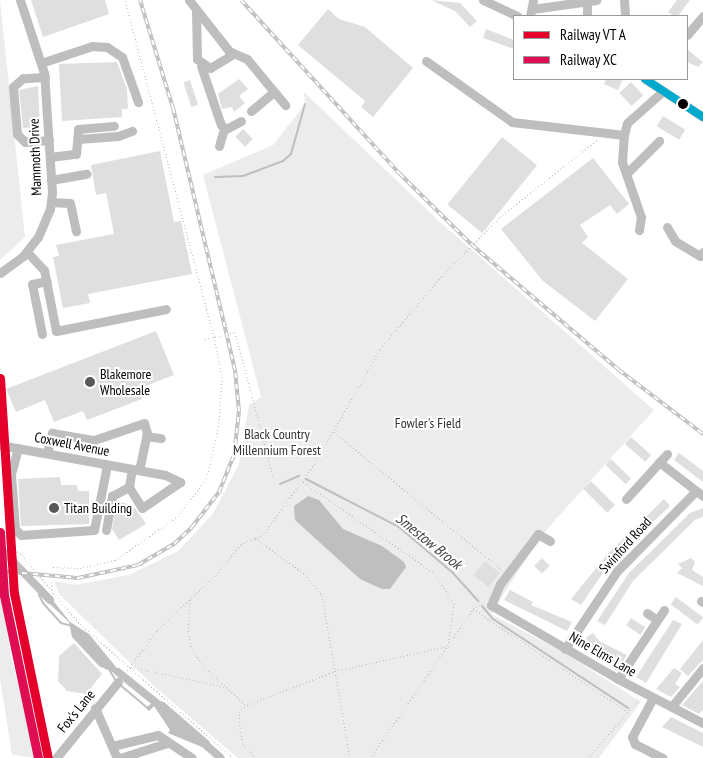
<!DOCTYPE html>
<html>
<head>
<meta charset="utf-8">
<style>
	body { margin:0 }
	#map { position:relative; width:703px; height:758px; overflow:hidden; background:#fff; font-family:"PT Sans Narrow",sans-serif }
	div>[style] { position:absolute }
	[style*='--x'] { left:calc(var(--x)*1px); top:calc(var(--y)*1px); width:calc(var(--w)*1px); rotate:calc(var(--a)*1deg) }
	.green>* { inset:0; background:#ececec }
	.water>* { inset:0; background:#bfbfbf }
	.stream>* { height:2px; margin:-1px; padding:0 1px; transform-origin:1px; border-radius:1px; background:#bfbfbf }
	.canal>* { height:8px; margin:-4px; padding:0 4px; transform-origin:4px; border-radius:4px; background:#bfbfbf }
	.building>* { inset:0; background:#dfdfdf; transform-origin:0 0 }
	.path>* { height:1px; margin-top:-0.5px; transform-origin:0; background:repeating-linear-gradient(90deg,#b9b9b9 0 1px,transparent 0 3.5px) }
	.minor>* { height:9px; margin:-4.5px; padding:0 4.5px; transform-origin:4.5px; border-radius:4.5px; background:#bebebe }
	.rail>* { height:4px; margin-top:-2px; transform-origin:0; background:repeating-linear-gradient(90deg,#fff 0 5.5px,#bebebe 0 11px); box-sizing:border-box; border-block:1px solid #bebebe }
	.bus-1>* { height:8px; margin:-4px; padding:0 4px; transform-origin:4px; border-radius:4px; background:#00a9ce }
	.rail-1>* { height:9px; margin:-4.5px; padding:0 4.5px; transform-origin:4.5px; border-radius:4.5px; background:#e4002b }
	.rail-2>* { height:9px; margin:-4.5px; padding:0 4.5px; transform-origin:4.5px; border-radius:4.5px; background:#df0d52 }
	.dots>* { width:14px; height:14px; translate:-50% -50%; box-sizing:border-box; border:2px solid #fff; border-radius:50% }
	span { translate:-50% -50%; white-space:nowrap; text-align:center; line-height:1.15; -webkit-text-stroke:4px #fff; paint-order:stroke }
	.street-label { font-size:14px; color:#000 }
	.poi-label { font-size:14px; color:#000 }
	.left { translate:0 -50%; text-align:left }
	.park-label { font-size:14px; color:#333 }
	.water-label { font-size:15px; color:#444; font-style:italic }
	.legend { position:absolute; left:513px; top:15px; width:175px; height:65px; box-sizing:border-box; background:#fff; border:1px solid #999; margin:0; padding:6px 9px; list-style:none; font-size:15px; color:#000 }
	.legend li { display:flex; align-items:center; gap:10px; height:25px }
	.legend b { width:25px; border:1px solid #999 }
</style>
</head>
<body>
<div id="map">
	<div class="green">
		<i style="clip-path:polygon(0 0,25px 237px,0 260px)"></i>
		<i style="clip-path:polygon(304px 92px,440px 222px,654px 410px,540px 537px,491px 614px,563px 652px,641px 702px,599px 758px,238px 758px,155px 687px,59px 594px,54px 581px,75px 585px,129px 575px,178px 551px,213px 514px,239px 464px,249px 405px,261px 397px,203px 175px,273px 145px,305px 104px)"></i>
		<i style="clip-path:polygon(0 580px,11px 656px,36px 758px,12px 755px,0 678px)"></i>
	</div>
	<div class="water">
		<i style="clip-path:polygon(308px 496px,319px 500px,343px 529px,382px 546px,404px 562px,406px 567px,390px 589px,382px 589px,360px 579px,295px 520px,294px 506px)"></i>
		<i style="clip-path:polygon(39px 594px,48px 594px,70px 622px,89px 634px,125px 678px,99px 666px,72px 637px,69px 622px)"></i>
		<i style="clip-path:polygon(155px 700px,164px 702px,209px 741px,214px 752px,168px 733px,170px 730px,154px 706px,149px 711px,146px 708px)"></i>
	</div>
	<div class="stream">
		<i style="--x:215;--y:177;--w:28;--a:-2"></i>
		<i style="--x:243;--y:176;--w:43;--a:-20.6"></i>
		<i style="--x:283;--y:161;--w:11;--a:-41"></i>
		<i style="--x:291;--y:154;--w:52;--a:-74.4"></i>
		<i style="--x:306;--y:479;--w:105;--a:27.3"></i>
		<i style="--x:399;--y:527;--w:71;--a:40.4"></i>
		<i style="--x:453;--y:573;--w:38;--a:48"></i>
		<i style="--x:280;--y:484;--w:21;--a:-23"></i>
		<i style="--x:42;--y:591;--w:5;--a:127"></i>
		<i style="--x:39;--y:595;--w:9;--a:63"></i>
		<i style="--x:43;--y:603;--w:27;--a:48"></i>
		<i style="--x:61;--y:623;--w:11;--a:15"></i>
		<i style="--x:482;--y:606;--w:17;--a:50"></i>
		<i style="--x:493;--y:619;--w:162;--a:33.4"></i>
		<i style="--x:110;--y:671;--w:12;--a:59"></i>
		<i style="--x:119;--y:684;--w:38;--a:40"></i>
	</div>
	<div class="canal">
		<i style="--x:0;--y:548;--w:72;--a:46.1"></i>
		<i style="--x:118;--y:672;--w:54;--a:39"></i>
		<i style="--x:207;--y:746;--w:18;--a:41"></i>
	</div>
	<div class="building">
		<i style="clip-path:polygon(31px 0,105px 0,109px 14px,43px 37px)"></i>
		<i style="clip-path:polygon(431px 0,460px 3px,477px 21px,470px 27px,455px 11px)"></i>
		<i style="clip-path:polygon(677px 0,690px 0,678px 16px,673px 16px,668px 12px)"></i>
		<i style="clip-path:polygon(328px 9px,339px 19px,365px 27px,413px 68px,373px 117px,361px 107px,365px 101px,298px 45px)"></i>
		<i style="clip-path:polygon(486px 29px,514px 40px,514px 49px,483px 38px)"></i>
		<i style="clip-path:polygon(687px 49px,703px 62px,698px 67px,687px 62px)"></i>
		<i style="clip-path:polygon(117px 62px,127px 89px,128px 109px,122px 109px,122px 117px,62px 121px,59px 64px)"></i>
		<i style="clip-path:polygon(239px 79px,248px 89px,239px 96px,245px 103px,234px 112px,232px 107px,222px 109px,218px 94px)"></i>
		<i style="clip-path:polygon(606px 79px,623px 79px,618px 90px,604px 84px)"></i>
		<i style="left:190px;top:80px;width:26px;height:7px;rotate:72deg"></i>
		<i style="left:631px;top:82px;width:18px;height:16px;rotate:47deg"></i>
		<i style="clip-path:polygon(38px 86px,40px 127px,23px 128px,19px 90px)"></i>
		<i style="left:663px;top:116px;width:26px;height:12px;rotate:31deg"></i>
		<i style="left:243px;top:129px;width:14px;height:11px;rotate:45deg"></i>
		<i style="left:502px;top:137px;width:45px;height:87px;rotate:39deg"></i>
		<i style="clip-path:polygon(160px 151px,174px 222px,181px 221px,192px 274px,88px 294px,90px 303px,63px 308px,53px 257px,59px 256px,56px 245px,114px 234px,106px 193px,96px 195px,91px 165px)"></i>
		<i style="clip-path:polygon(593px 158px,629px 204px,617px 214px,610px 205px,580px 225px,588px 237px,582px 243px,628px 279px,595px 321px,543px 281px,501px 229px)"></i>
		<i style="clip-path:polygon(156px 331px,174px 375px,138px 389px,142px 399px,87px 420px,83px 411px,54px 422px,45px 400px,16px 412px,6px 389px)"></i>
		<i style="left:631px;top:437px;width:27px;height:9px;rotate:42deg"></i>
		<i style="clip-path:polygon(679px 453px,703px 471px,703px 482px,674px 460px)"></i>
		<i style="left:611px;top:459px;width:28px;height:8px;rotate:44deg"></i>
		<i style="clip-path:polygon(60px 477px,61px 485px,77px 485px,78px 491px,89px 491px,89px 524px,21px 526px,18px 479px)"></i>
		<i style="left:591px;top:481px;width:34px;height:11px;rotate:45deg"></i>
		<i style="clip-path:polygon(664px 499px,670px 506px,608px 565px,581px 605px,571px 599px,607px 555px)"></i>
		<i style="clip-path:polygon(117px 501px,128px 504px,131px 510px,135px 508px,146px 524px,119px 540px,112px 529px)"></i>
		<i style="clip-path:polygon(703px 508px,703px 517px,695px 520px,633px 581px,605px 625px,597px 621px,629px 573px,690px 513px)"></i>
		<i style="left:542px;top:558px;width:11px;height:11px;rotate:45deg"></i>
		<i style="clip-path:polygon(691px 558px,695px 562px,692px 570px,703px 577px,703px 586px,677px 573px,682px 568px,678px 564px)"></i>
		<i style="left:485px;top:561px;width:19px;height:18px;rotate:39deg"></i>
		<i style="clip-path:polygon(510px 590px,533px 602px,531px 605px,572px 622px,567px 631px,504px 600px)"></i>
		<i style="left:676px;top:597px;width:34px;height:9px;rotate:37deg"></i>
		<i style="left:631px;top:618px;width:17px;height:9px;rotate:33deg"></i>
		<i style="clip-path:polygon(673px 620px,682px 624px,646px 683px,636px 677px)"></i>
		<i style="clip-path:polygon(593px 633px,599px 641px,627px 655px,620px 665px,594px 650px,586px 638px)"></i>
		<i style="clip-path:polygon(703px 640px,703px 660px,688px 676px,680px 669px)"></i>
		<i style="clip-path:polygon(74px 643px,102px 674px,86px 694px,67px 691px,58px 681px,59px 656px)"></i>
		<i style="clip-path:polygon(674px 668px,682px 673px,675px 684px,680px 687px,671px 697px,656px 689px)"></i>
		<i style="clip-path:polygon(703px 681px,703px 710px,699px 714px,682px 705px)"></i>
		<i style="clip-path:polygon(671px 717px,703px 733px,703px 747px,662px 727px)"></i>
	</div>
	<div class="path">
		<i style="--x:230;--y:333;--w:5;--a:-11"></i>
		<i style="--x:235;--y:332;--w:149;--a:75.2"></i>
		<i style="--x:205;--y:339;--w:17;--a:-13"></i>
		<i style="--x:334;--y:432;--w:216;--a:39.4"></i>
		<i style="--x:255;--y:538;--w:62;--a:35.8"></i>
		<i style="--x:305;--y:574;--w:27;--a:51"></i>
		<i style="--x:322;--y:595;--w:165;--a:80.3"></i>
		<i style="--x:0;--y:539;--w:27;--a:36"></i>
		<i style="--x:22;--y:555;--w:90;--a:50"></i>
		<i style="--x:80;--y:624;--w:203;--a:41.2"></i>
		<i style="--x:53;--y:567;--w:27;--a:2"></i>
		<i style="--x:80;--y:568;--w:36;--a:-13"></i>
		<i style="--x:115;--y:560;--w:77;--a:-34.9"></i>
		<i style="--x:178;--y:516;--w:48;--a:-52.7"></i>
		<i style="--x:207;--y:478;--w:56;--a:-77.7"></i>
		<i style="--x:219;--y:423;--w:48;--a:-86.4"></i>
		<i style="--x:222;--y:375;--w:39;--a:-102"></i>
		<i style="--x:214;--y:337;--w:349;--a:-104.8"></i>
		<i style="--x:51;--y:582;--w:13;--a:81"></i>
		<i style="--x:190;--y:599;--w:33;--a:93"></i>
		<i style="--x:188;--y:632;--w:16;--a:76"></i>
		<i style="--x:192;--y:648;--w:21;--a:59"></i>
		<i style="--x:203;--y:666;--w:58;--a:42.2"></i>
		<i style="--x:473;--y:609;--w:186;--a:33.6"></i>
		<i style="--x:131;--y:667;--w:96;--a:12"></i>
		<i style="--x:123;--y:676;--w:59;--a:-53.3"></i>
		<i style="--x:158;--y:629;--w:79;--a:-43"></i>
		<i style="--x:216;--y:575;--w:40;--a:-51"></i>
		<i style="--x:241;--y:544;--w:24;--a:-22"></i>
		<i style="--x:263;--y:535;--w:89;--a:-54.2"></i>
		<i style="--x:315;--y:463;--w:131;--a:-60.3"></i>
		<i style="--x:380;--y:349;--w:96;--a:-49.7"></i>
		<i style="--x:442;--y:276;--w:83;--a:-45.5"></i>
		<i style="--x:500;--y:217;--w:124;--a:-38.4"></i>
		<i style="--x:255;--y:758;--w:19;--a:-129"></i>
		<i style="--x:243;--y:743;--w:14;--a:-102"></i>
		<i style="--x:240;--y:729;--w:17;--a:-93"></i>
		<i style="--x:239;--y:712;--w:11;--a:-41"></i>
		<i style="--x:247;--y:705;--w:94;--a:-21.1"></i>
		<i style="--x:335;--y:671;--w:116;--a:-12.5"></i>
		<i style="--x:448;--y:646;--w:43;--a:-82.1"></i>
		<i style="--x:454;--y:603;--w:37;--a:-124"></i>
		<i style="--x:433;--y:572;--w:160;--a:-145.2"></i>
		<i style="--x:370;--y:758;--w:181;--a:-55.3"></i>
		<i style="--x:473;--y:609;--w:12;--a:-35"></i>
		<i style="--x:588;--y:758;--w:79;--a:-49.1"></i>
	</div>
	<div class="minor">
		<i style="--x:189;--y:0;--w:65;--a:51.9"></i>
		<i style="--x:229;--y:51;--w:5;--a:79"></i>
		<i style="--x:230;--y:56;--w:23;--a:149"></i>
		<i style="--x:210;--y:68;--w:16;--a:-145"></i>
		<i style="--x:197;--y:59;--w:47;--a:-91.2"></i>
		<i style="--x:483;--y:0;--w:38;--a:25"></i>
		<i style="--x:624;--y:0;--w:16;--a:86"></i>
		<i style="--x:532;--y:9;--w:65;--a:-8"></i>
		<i style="--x:530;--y:16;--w:16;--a:-79"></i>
		<i style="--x:587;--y:16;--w:15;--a:-90"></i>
		<i style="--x:687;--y:35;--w:25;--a:-50"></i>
		<i style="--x:229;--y:51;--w:20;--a:24"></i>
		<i style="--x:247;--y:59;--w:60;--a:50.4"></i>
		<i style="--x:426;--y:61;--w:105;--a:35.3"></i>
		<i style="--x:512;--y:122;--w:113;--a:6.6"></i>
		<i style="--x:41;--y:63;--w:54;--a:-18.4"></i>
		<i style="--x:92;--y:46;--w:15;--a:4"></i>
		<i style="--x:107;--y:47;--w:18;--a:34"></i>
		<i style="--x:122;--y:57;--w:48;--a:70.4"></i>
		<i style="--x:201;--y:66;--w:62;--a:71.3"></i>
		<i style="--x:221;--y:125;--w:6;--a:39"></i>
		<i style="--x:226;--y:129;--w:17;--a:-28"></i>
		<i style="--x:45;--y:77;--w:22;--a:177"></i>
		<i style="--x:23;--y:78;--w:13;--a:138"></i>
		<i style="--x:13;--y:87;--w:47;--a:85.1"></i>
		<i style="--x:17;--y:134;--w:11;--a:45"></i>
		<i style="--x:25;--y:142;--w:24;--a:-5"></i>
		<i style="--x:645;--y:79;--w:69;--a:33.2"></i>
		<i style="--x:251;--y:111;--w:30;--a:-40"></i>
		<i style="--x:78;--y:139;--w:40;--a:-4.3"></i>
		<i style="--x:118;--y:136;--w:15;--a:-20"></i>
		<i style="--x:219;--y:146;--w:19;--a:-74"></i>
		<i style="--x:50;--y:157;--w:26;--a:-7"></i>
		<i style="--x:76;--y:154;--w:25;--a:-85"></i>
		<i style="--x:78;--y:129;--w:36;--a:-5"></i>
		<i style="--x:626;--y:174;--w:47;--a:-45"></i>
		<i style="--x:51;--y:180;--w:36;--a:-10"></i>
		<i style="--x:51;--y:202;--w:19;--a:3"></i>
		<i style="--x:70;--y:203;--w:29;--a:78"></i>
		<i style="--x:667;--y:227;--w:16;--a:60"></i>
		<i style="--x:675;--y:241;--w:29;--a:31"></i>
		<i style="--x:700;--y:256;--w:5;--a:-53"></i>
		<i style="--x:639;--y:230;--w:13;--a:-81"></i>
		<i style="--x:641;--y:217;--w:58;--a:-109.1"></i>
		<i style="--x:622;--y:162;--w:27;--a:-86"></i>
		<i style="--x:624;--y:135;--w:12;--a:-76"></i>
		<i style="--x:627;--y:123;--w:48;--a:-41.6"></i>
		<i style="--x:27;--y:252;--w:25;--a:47"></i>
		<i style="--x:44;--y:270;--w:62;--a:78.9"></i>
		<i style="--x:56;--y:331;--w:112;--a:-11.3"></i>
		<i style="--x:0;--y:273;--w:29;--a:-36"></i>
		<i style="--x:23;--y:256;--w:24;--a:-52"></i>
		<i style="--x:38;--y:237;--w:30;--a:-67"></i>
		<i style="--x:50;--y:209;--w:17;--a:-83"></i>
		<i style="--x:52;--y:192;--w:119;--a:-93.8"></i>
		<i style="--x:44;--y:73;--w:77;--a:-108.2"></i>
		<i style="--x:42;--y:334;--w:51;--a:-101.3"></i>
		<i style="--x:32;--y:284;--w:15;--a:-11"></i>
		<i style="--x:146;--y:436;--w:15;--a:8"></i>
		<i style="--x:0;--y:445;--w:168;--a:10.3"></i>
		<i style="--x:165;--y:475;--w:17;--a:25"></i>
		<i style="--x:180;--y:482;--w:46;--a:145.6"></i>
		<i style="--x:142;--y:508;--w:25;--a:-122"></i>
		<i style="--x:129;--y:487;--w:18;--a:-81"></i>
		<i style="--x:18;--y:448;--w:27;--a:105"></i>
		<i style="--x:11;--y:474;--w:55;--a:85.8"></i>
		<i style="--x:15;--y:529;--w:8;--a:45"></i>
		<i style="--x:21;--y:535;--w:73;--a:-3.9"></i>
		<i style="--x:94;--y:530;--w:66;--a:-78.7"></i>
		<i style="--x:47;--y:453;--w:21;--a:-76"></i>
		<i style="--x:52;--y:433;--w:43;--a:9.5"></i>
		<i style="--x:94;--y:440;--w:53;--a:-18.8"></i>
		<i style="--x:144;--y:423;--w:10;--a:73"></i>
		<i style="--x:147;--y:433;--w:38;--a:102"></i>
		<i style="--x:659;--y:462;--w:56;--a:37.7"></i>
		<i style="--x:626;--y:499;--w:61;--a:-47.7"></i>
		<i style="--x:106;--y:530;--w:35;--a:-80"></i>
		<i style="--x:112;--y:496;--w:19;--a:-28"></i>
		<i style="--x:550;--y:541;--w:14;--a:-150"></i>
		<i style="--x:538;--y:534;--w:63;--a:127.2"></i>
		<i style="--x:500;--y:584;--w:23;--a:113"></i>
		<i style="--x:491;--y:605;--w:147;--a:30.2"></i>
		<i style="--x:618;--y:679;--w:96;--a:27.4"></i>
		<i style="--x:701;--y:601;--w:2;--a:27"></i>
		<i style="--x:647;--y:613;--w:12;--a:35"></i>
		<i style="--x:565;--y:649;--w:94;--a:-56.3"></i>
		<i style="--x:617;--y:571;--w:112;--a:-45.4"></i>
		<i style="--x:618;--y:679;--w:83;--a:-56.3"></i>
		<i style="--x:653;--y:698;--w:44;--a:118.3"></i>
		<i style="--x:632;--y:737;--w:8;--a:67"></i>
		<i style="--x:635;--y:744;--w:31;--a:27"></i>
		<i style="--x:672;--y:706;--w:49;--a:-50.8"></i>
		<i style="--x:95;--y:708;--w:55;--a:66.3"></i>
		<i style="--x:112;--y:746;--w:47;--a:-13.4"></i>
		<i style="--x:158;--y:735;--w:41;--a:34.1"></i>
		<i style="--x:56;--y:758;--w:98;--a:-50.8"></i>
		<i style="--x:120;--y:758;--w:49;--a:-17.7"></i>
	</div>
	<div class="rail">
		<i style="--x:241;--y:0;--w:236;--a:47.6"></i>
		<i style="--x:400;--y:174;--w:101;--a:44.6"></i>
		<i style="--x:472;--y:245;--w:193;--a:40.4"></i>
		<i style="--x:619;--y:370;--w:106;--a:37.3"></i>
		<i style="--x:0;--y:571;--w:78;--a:5.1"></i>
		<i style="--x:78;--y:578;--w:61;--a:-12.2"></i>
		<i style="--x:138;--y:565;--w:42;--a:-30.3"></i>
		<i style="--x:174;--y:544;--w:25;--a:-43"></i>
		<i style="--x:192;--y:527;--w:44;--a:-52.4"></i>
		<i style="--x:219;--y:492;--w:40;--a:-68"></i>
		<i style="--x:234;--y:455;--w:44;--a:-83.5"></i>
		<i style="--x:239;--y:411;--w:41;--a:-95.6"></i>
		<i style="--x:235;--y:370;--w:269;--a:-103.3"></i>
		<i style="--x:173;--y:108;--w:113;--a:-107"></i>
	</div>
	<div class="bus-1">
		<i style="--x:645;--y:79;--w:69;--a:33.2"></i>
	</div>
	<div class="rail-1">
		<i style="--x:0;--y:378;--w:215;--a:86.3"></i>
		<i style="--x:14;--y:593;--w:168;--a:78.4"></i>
	</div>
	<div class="rail-2">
		<i style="--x:0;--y:532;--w:63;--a:86.4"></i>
		<i style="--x:4;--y:595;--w:167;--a:78.2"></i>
	</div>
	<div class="dots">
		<i style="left:683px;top:104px;background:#000"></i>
		<i style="left:90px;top:382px;background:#595959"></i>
		<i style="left:54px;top:508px;background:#595959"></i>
	</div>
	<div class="street-label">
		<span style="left:35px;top:157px;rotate:-92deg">Mammoth Drive</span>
		<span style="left:72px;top:444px;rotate:11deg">Coxwell Avenue</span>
		<span style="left:625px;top:545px;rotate:-48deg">Swinford Road</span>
		<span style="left:603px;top:654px;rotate:30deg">Nine Elms Lane</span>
		<span style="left:76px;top:711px;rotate:-51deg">Fox's Lane</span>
	</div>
	<div class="poi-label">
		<span class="left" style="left:100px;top:382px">Blakemore<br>Wholesale</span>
		<span class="left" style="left:64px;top:508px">Titan Building</span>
	</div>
	<div class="park-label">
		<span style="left:428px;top:423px">Fowler's Field</span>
		<span style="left:277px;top:442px">Black Country<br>Millennium Forest</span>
	</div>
	<div class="water-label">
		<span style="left:429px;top:541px;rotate:39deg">Smestow Brook</span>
	</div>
	<ul class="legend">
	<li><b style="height:6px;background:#e4002b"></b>Railway VT A</li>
	<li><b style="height:6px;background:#df0d52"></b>Railway XC</li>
	</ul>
</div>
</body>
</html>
